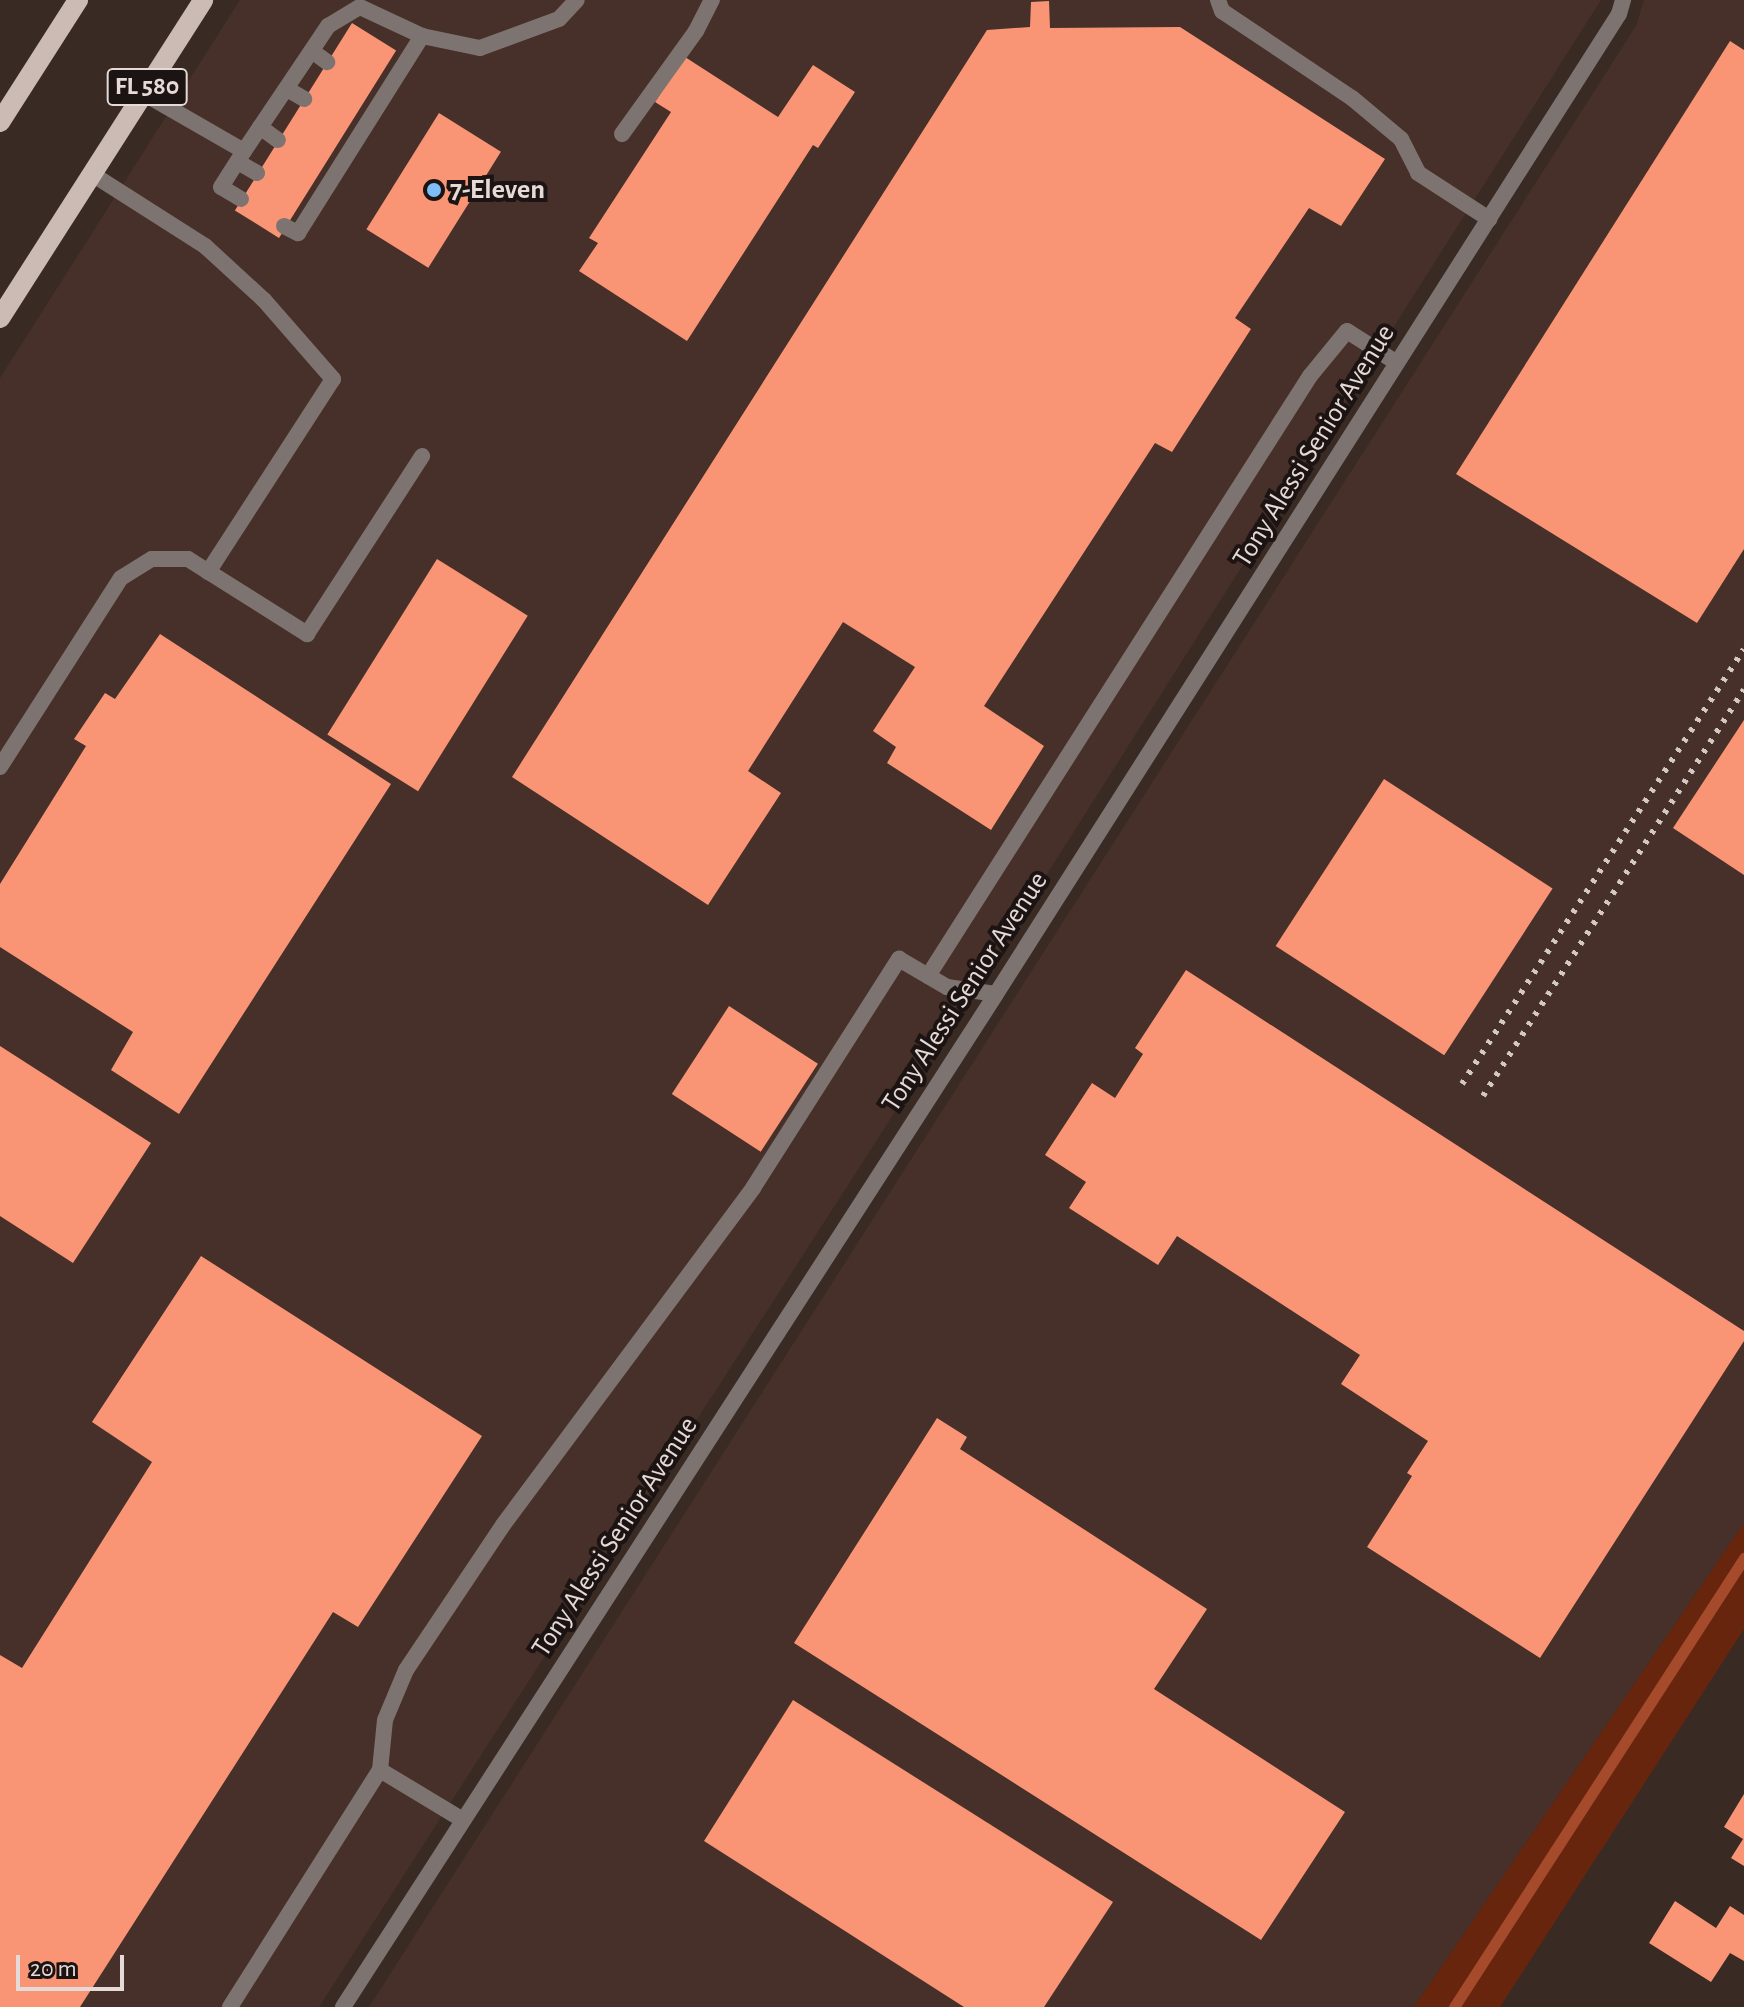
<!DOCTYPE html>
<html>
<head>
<meta charset="utf-8">
<style>
	body { margin:0 }
	#map { position:relative; width:1744px; height:2007px; overflow:hidden; background:#3a2a24; font-family:"Alegreya Sans",sans-serif }
	div>[style] { position:absolute }
	[style*='--x'] { left:calc(var(--x)*1px); top:calc(var(--y)*1px); width:calc(var(--w)*1px); rotate:calc(var(--a)*1deg) }
	.built>* { inset:0; background:#473029 }
	.green>* { inset:0; background:#67250e }
	.stream>* { height:11px; margin:-5.5px; padding:0 5.5px; transform-origin:5.5px; border-radius:5.5px; background:#a64a2c }
	.building>* { inset:0; background:#f99575; transform-origin:0 0 }
	.lane>* { height:16px; margin:-8px; padding:0 8px; transform-origin:8px; border-radius:8px; background:#7d7471 }
	.street>* { height:16px; margin:-8px; padding:0 8px; transform-origin:8px; border-radius:8px; background:#7d7471 }
	.primary>* { height:20px; margin:-10px; padding:0 10px; transform-origin:10px; border-radius:10px; background:#ccbab4 }
	.rail>* { height:6px; margin-top:-3px; transform-origin:0; background:repeating-linear-gradient(90deg,#d4c8c5 0 4px,transparent 0 12px) }
	.dots>* { width:22px; height:22px; translate:-50% -50%; box-sizing:border-box; border:4px solid #1c1412; border-radius:50% }
	span { translate:-50% -50%; white-space:nowrap; text-align:center; line-height:1.15; -webkit-text-stroke:8px #1c1412; paint-order:stroke }
	.shield-label span { padding:2px 6px; background:#1c1412; border:2px solid; border-radius:6px; -webkit-text-stroke-width:0 }
	.shield-label { font-size:26px; color:#e5dad7; font-weight:700 }
	.poi-label { font-size:28px; color:#e5dad7; font-weight:700 }
	.left { translate:0 -50%; text-align:left }
	.street-label { font-size:28px; color:#e5dad7 }
	.scale { position:absolute; left:16px; top:1955px; width:108px; height:36px; box-sizing:border-box; border:4px solid #e5dad7; border-top:0; padding-left:10px; font-size:24px; line-height:28px; white-space:nowrap; color:#e5dad7; -webkit-text-stroke:6px #1c1412; paint-order:stroke }
</style>
</head>
<body>
<div id="map">
	<div class="built">
		<i style="clip-path:polygon(240px 0,1601px 0,978px 983px,319px 2007px,0 2007px,0 378px)"></i>
		<i style="clip-path:polygon(1644px 0,1744px 0,1744px 1523px,1414px 2007px,369px 2007px,1636px 26px)"></i>
	</div>
	<div class="green">
		<i style="clip-path:polygon(1744px 1523px,1744px 1629px,1500px 2007px,1414px 2007px)"></i>
	</div>
	<div class="stream">
		<i style="--x:1454;--y:2007;--w:535;--a:-57.14"></i>
	</div>
	<div class="building">
		<i style="clip-path:polygon(1049px 1px,1050px 28px,1180px 27px,1385px 159px,1341px 226px,1309px 208px,1235px 318px,1251px 329px,1172px 452px,1155px 443px,984px 706px,1044px 746px,991px 830px,887px 763px,896px 747px,873px 731px,915px 667px,843px 622px,748px 771px,781px 793px,708px 905px,512px 777px,987px 30px,1030px 27px,1031px 2px)"></i>
		<i style="left:352px;top:23px;width:52px;height:221px;rotate:32deg"></i>
		<i style="clip-path:polygon(1730px 41px,1744px 50px,1744px 549px,1697px 623px,1456px 474px)"></i>
		<i style="clip-path:polygon(685px 57px,778px 117px,813px 65px,855px 92px,818px 148px,813px 145px,687px 341px,579px 271px,598px 243px,589px 238px,671px 112px,655px 102px)"></i>
		<i style="left:439px;top:113px;width:73px;height:137px;rotate:32deg"></i>
		<i style="left:437px;top:559px;width:107px;height:207px;rotate:32deg"></i>
		<i style="clip-path:polygon(160px 634px,391px 784px,179px 1114px,111px 1070px,133px 1032px,0 947px,0 884px,86px 746px,74px 739px,105px 693px,115px 699px)"></i>
		<i style="clip-path:polygon(1744px 720px,1744px 875px,1673px 828px)"></i>
		<i style="left:1384px;top:779px;width:201px;height:199px;rotate:33deg"></i>
		<i style="clip-path:polygon(1186px 970px,1744px 1331px,1744px 1341px,1540px 1658px,1367px 1547px,1412px 1476px,1407px 1473px,1428px 1441px,1341px 1384px,1360px 1355px,1177px 1236px,1158px 1265px,1069px 1208px,1086px 1182px,1045px 1155px,1092px 1083px,1115px 1098px,1143px 1054px,1135px 1048px)"></i>
		<i style="left:729px;top:1006px;width:106px;height:105px;rotate:33deg"></i>
		<i style="clip-path:polygon(0 1046px,151px 1143px,73px 1263px,0 1216px)"></i>
		<i style="clip-path:polygon(201px 1256px,482px 1436px,358px 1627px,333px 1612px,80px 2007px,0 2007px,0 1655px,22px 1668px,152px 1462px,92px 1422px)"></i>
		<i style="clip-path:polygon(937px 1418px,967px 1437px,960px 1449px,1207px 1609px,1154px 1689px,1345px 1812px,1261px 1940px,794px 1643px)"></i>
		<i style="clip-path:polygon(793px 1700px,1113px 1902px,1044px 2007px,964px 2007px,704px 1841px)"></i>
		<i style="clip-path:polygon(1744px 1794px,1744px 1866px,1731px 1858px,1743px 1839px,1724px 1827px)"></i>
		<i style="clip-path:polygon(1675px 1901px,1716px 1928px,1730px 1906px,1744px 1915px,1744px 1961px,1730px 1953px,1711px 1982px,1649px 1943px)"></i>
	</div>
	<div class="lane">
		<i style="--x:1218;--y:0;--w:12;--a:70"></i>
		<i style="--x:1222;--y:11;--w:156;--a:33.8"></i>
		<i style="--x:1352;--y:98;--w:64;--a:39.9"></i>
		<i style="--x:1401;--y:139;--w:38;--a:63"></i>
		<i style="--x:1418;--y:173;--w:85;--a:32.9"></i>
		<i style="--x:312;--y:51;--w:19;--a:36"></i>
		<i style="--x:287;--y:89;--w:20;--a:30"></i>
		<i style="--x:143;--y:93;--w:116;--a:29.9"></i>
		<i style="--x:244;--y:151;--w:151;--a:-56.1"></i>
		<i style="--x:328;--y:26;--w:37;--a:-31"></i>
		<i style="--x:360;--y:7;--w:68;--a:25.1"></i>
		<i style="--x:422;--y:36;--w:59;--a:11.7"></i>
		<i style="--x:480;--y:48;--w:84;--a:-20.2"></i>
		<i style="--x:559;--y:19;--w:26;--a:-47"></i>
		<i style="--x:260;--y:127;--w:22;--a:36"></i>
		<i style="--x:622;--y:134;--w:127;--a:-54.3"></i>
		<i style="--x:696;--y:31;--w:35;--a:-63"></i>
		<i style="--x:238;--y:162;--w:22;--a:30"></i>
		<i style="--x:92;--y:174;--w:134;--a:32.5"></i>
		<i style="--x:205;--y:246;--w:80;--a:42.5"></i>
		<i style="--x:264;--y:300;--w:105;--a:48.9"></i>
		<i style="--x:333;--y:379;--w:230;--a:122.9"></i>
		<i style="--x:241;--y:199;--w:23;--a:-149"></i>
		<i style="--x:221;--y:187;--w:43;--a:-57.4"></i>
		<i style="--x:284;--y:226;--w:16;--a:27"></i>
		<i style="--x:298;--y:233;--w:233;--a:-57.8"></i>
		<i style="--x:0;--y:767;--w:224;--a:-57.4"></i>
		<i style="--x:121;--y:578;--w:36;--a:-32"></i>
		<i style="--x:152;--y:559;--w:36;--a:0"></i>
		<i style="--x:188;--y:559;--w:141;--a:32.2"></i>
		<i style="--x:307;--y:634;--w:212;--a:-57.1"></i>
		<i style="--x:928;--y:976;--w:711;--a:-57.52"></i>
		<i style="--x:1310;--y:376;--w:58;--a:-50.6"></i>
		<i style="--x:1347;--y:331;--w:59;--a:32.6"></i>
		<i style="--x:380;--y:1770;--w:50;--a:-84.3"></i>
		<i style="--x:385;--y:1720;--w:54;--a:-67.2"></i>
		<i style="--x:406;--y:1670;--w:174;--a:-56.2"></i>
		<i style="--x:503;--y:1525;--w:420;--a:-53.4"></i>
		<i style="--x:753;--y:1188;--w:272;--a:-57.5"></i>
		<i style="--x:899;--y:959;--w:56;--a:30.3"></i>
		<i style="--x:947;--y:987;--w:49;--a:8.1"></i>
		<i style="--x:230;--y:2007;--w:280;--a:-57.7"></i>
		<i style="--x:380;--y:1770;--w:97;--a:31.1"></i>
	</div>
	<div class="street">
		<i style="--x:343;--y:2007;--w:1205;--a:-57.19"></i>
		<i style="--x:996;--y:994;--w:1161;--a:-57.56"></i>
		<i style="--x:1619;--y:14;--w:15;--a:-74"></i>
	</div>
	<div class="primary">
		<i style="--x:0;--y:122;--w:145;--a:-57.4"></i>
		<i style="--x:0;--y:318;--w:377;--a:-57.4"></i>
	</div>
	<div class="rail">
		<i style="--x:1462;--y:1084;--w:518;--a:-57.05"></i>
		<i style="--x:1483;--y:1096;--w:483;--a:-57.3"></i>
	</div>
	<div class="dots">
		<i style="left:434px;top:190px;background:#7fbdf9"></i>
	</div>
	<div class="shield-label">
		<span style="left:147px;top:87px">FL 580</span>
	</div>
	<div class="poi-label">
		<span class="left" style="left:450px;top:190px">7-Eleven</span>
	</div>
	<div class="street-label">
		<span style="left:1314px;top:446px;rotate:-58deg">Tony Alessi Senior Avenue</span>
		<span style="left:965px;top:992px;rotate:-57deg">Tony Alessi Senior Avenue</span>
		<span style="left:615px;top:1537px;rotate:-57deg">Tony Alessi Senior Avenue</span>
	</div>
	<div class="scale">20 m</div>
</div>
</body>
</html>
